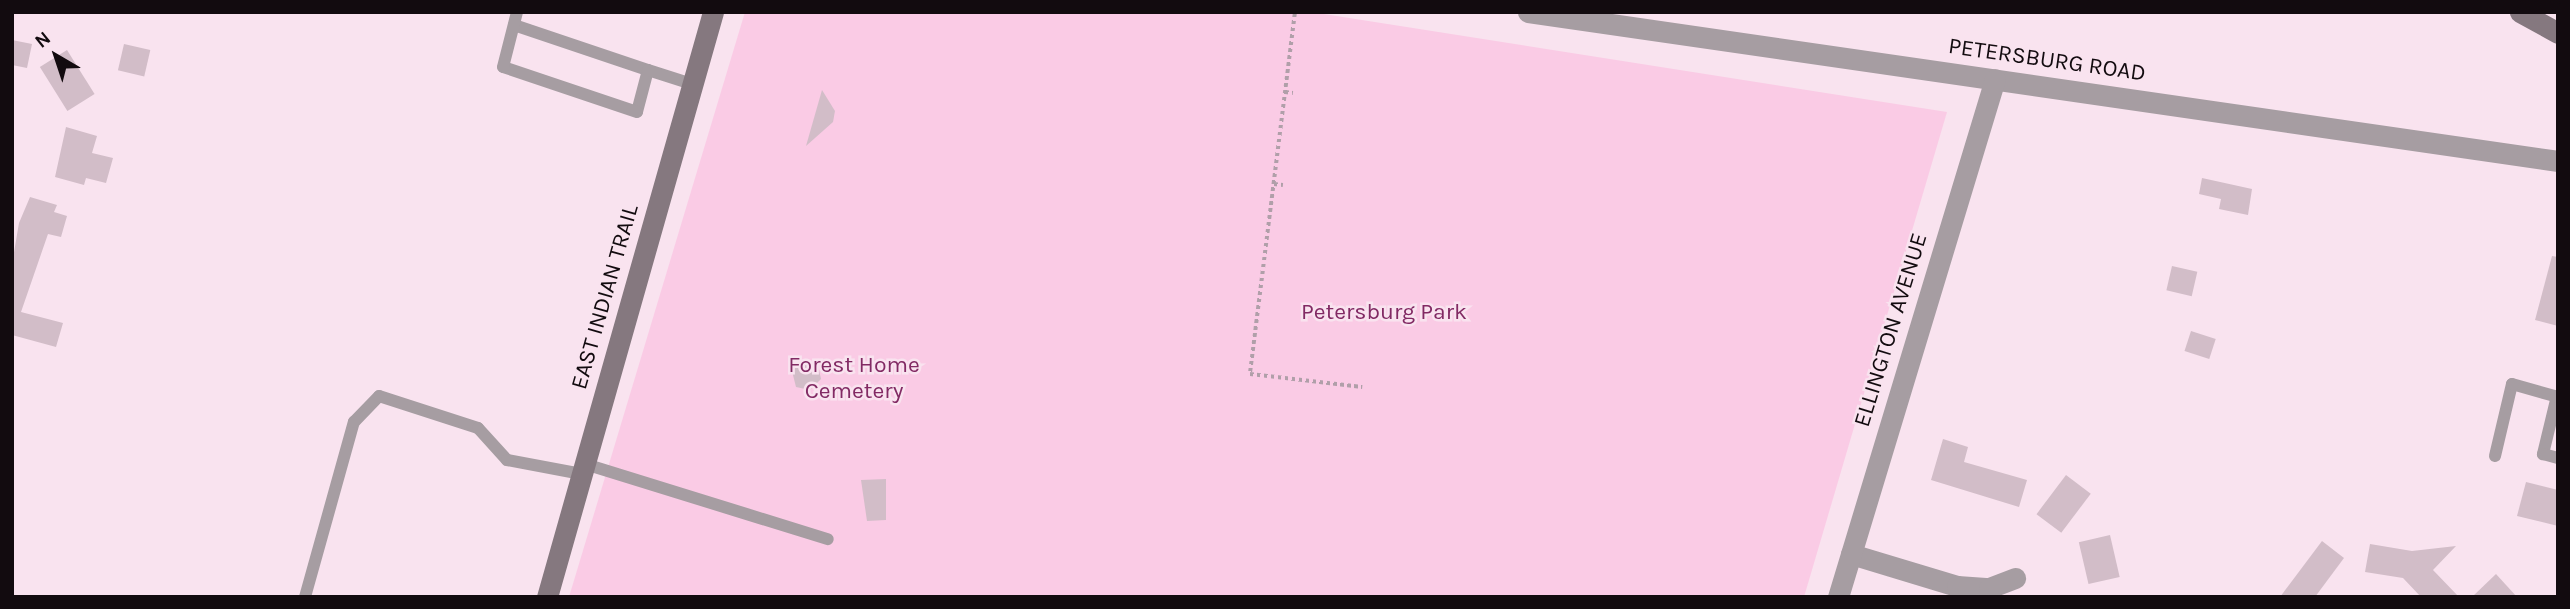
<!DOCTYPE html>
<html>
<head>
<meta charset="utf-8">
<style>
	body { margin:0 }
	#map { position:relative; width:2570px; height:609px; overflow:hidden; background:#f9e3ef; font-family:Karla,sans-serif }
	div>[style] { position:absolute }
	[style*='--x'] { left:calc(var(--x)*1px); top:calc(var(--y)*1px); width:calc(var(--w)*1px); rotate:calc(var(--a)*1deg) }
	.green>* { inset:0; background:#facbe5 }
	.building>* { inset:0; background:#d2bdc8; transform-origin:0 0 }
	.path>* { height:3.5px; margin-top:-1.75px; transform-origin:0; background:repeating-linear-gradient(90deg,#b09fa9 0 3.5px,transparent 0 7px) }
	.lane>* { height:12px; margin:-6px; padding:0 6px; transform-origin:6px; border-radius:6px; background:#a69da2 }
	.street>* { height:21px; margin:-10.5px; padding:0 10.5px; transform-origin:10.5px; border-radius:10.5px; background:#a69da2 }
	.secondary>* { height:21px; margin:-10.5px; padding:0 10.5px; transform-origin:10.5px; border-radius:10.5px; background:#85787f }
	span { translate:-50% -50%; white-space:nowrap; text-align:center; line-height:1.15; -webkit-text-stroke:5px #f9e3ef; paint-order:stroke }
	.street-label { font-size:23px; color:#120b0f }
	.park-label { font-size:23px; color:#822a64 }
	.frame { position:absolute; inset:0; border:14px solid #120b0f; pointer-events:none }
	.north { position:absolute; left:21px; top:21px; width:70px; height:70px; -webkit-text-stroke:5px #f9e3ef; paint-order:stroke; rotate:321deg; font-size:19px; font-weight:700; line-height:28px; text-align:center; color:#120b0f }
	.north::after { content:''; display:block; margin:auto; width:24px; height:32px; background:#120b0f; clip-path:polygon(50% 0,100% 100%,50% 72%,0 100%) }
</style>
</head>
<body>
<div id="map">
	<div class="green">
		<i style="clip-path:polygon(745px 12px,1311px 12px,1947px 112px,1804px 597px,569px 597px)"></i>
	</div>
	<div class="building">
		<i style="clip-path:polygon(12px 40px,32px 44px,27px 68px,12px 65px)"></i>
		<i style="left:124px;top:44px;width:27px;height:27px;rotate:13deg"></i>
		<i style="left:67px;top:50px;width:52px;height:32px;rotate:58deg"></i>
		<i style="clip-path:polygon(822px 90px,835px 111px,833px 122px,806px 146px)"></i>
		<i style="clip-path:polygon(66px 127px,97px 136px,92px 153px,113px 158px,106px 183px,86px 178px,84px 185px,55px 177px)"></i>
		<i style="clip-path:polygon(2202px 178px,2252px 189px,2248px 215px,2219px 209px,2221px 199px,2199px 194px)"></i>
		<i style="clip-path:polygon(30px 197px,57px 205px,54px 212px,67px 216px,61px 237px,48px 234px,21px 312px,63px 323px,56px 347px,12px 335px,12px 264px,19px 223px)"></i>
		<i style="clip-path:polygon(2552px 256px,2558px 257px,2558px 326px,2535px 320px)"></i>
		<i style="left:2172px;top:266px;width:26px;height:25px;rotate:13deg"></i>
		<i style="left:2191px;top:331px;width:26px;height:21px;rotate:18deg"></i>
		<i style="clip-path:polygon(802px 362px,818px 365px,821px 379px,810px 390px,796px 387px,792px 371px)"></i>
		<i style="clip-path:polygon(1943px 439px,1968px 447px,1964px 462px,2027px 480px,2019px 507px,1931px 480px)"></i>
		<i style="left:2066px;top:475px;width:31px;height:49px;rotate:37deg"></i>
		<i style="clip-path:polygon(886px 479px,886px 520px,867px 521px,861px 480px)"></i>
		<i style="clip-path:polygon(2526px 482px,2558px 490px,2558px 526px,2517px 516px)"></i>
		<i style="left:2110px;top:535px;width:43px;height:32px;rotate:77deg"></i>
		<i style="clip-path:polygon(2322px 541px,2344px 558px,2315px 597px,2280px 597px)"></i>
		<i style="clip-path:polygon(2370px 544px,2412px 551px,2456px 546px,2433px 570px,2459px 597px,2421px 597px,2403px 578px,2365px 572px)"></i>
		<i style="clip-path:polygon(2496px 574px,2517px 597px,2472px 597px)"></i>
	</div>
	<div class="path">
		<i style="--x:1295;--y:14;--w:363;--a:97.1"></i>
		<i style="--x:1250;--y:374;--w:113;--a:6.6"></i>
		<i style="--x:1285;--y:92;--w:8;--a:7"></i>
		<i style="--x:1274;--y:184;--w:9;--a:6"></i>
	</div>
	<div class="lane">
		<i style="--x:514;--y:25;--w:141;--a:18.6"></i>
		<i style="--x:648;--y:70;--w:43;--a:104.7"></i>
		<i style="--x:637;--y:112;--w:141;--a:-161.4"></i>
		<i style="--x:503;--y:67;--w:57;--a:-75.7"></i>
		<i style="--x:648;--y:70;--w:46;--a:17.7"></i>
		<i style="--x:2557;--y:396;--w:60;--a:103.6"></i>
		<i style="--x:2543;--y:454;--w:16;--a:15"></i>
		<i style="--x:2495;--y:456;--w:74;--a:-76.7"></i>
		<i style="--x:2512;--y:384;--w:48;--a:15.8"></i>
		<i style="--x:585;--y:464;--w:254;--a:17.2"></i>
		<i style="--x:305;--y:597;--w:182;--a:-74.4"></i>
		<i style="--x:354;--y:422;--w:36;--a:-46"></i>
		<i style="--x:379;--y:396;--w:104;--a:17.9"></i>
		<i style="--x:478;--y:428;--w:43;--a:47.8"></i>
		<i style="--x:507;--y:460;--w:76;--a:10.6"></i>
	</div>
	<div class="street">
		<i style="--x:1528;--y:12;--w:1041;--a:8.23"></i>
		<i style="--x:1851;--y:554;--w:111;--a:16.8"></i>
		<i style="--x:1957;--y:586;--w:32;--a:4"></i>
		<i style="--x:1989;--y:588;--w:28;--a:-21"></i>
		<i style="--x:1838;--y:597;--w:541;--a:-73.14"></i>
	</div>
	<div class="secondary">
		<i style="--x:2520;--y:12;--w:43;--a:28.9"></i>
		<i style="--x:547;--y:597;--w:608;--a:-74.16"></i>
	</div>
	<div class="street-label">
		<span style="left:2047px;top:60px;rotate:8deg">PETERSBURG ROAD</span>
		<span style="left:605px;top:297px;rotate:-74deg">EAST INDIAN TRAIL</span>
		<span style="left:1891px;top:330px;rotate:-73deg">ELLINGTON AVENUE</span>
	</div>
	<div class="park-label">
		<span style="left:1384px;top:312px">Petersburg Park</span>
		<span style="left:854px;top:378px">Forest Home<br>Cemetery</span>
	</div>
	<div class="frame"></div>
	<div class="north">N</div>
</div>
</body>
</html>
